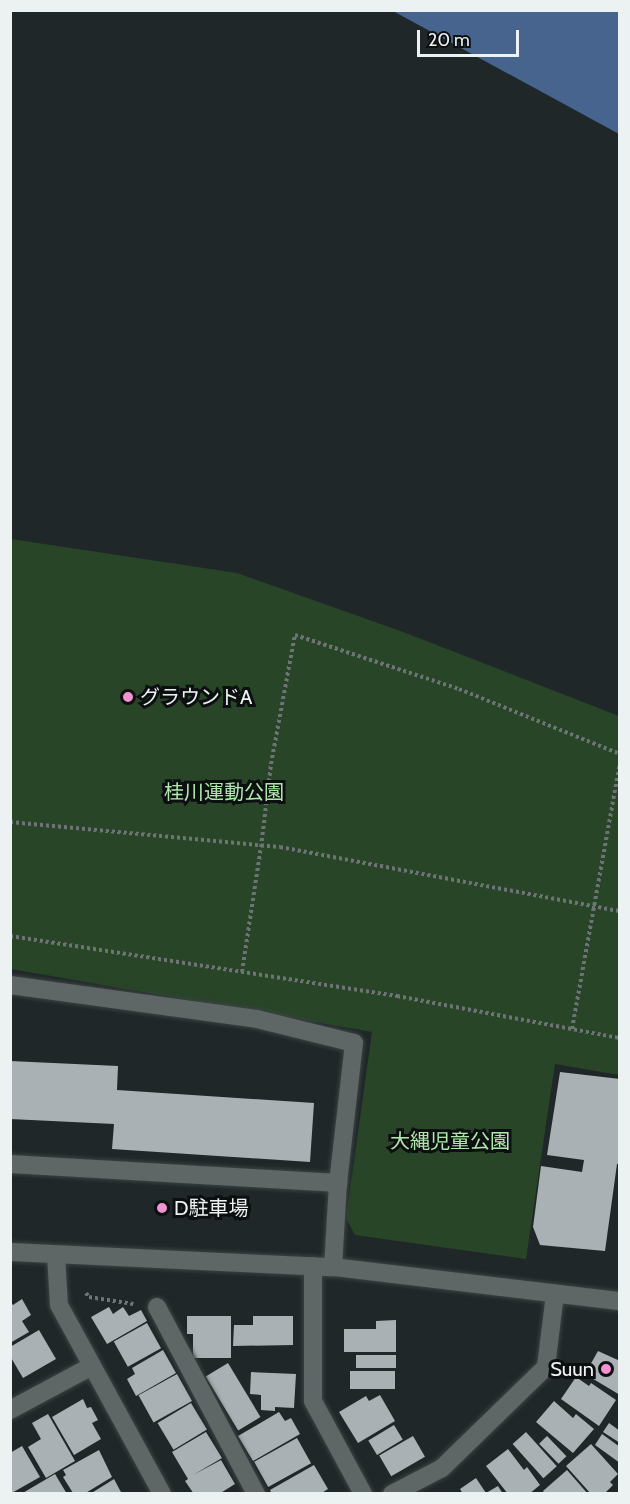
<!DOCTYPE html>
<html>
<head>
<meta charset="utf-8">
<style>
	body { margin:0 }
	#map { position:relative; width:630px; height:1504px; overflow:hidden; background:#202728; font-family:Cabin,"Noto Sans JP",sans-serif }
	div>[style] { position:absolute }
	[style*='--x'] { left:calc(var(--x)*1px); top:calc(var(--y)*1px); width:calc(var(--w)*1px); rotate:calc(var(--a)*1deg) }
	.green>* { inset:0; background:#284528 }
	.water>* { inset:0; background:#47648f }
	.building>* { inset:0; background:#a9b1b5; transform-origin:0 0 }
	.path>* { height:4px; margin-top:-2px; transform-origin:0; background:repeating-linear-gradient(90deg,#6e7475 0 3px,transparent 0 6px) }
	.roads { filter:drop-shadow(0 0 2px #3c4242) drop-shadow(0 0 2px #3c4242) }
	.minor>* { height:18px; margin:-9px; padding:0 9px; transform-origin:9px; border-radius:9px; background:#5e6666 }
	.dots>* { width:16px; height:16px; translate:-50% -50%; box-sizing:border-box; border:3px solid #0c0f10; border-radius:50% }
	span { translate:-50% -50%; white-space:nowrap; text-align:center; line-height:1.15; -webkit-text-stroke:6px #0c0f10; paint-order:stroke }
	.poi-label { font-size:20px; color:#ecf1f1 }
	.left { translate:0 -50%; text-align:left }
	.right { translate:-100% -50%; text-align:right }
	.park-label { font-size:20px; color:#aceaaa }
	.frame { position:absolute; inset:0; border:12px solid #ecf1f1; pointer-events:none }
	.scale { position:absolute; left:417px; top:30px; width:102px; height:27px; box-sizing:border-box; border:3px solid #ecf1f1; border-top:0; padding-left:8px; font-size:18px; line-height:21px; white-space:nowrap; color:#ecf1f1; -webkit-text-stroke:4px #0c0f10; paint-order:stroke }
</style>
</head>
<body>
<div id="map">
	<div class="green">
		<i style="clip-path:polygon(11px 539px,237px 573px,406px 633px,619px 716px,619px 1075px,555px 1064px,526px 1259px,355px 1235px,346px 1218px,372px 1032px,11px 969px)"></i>
	</div>
	<div class="water">
		<i style="clip-path:polygon(393px 11px,619px 11px,619px 134px)"></i>
	</div>
	<div class="building">
		<i style="clip-path:polygon(10px 1061px,118px 1066px,117px 1090px,314px 1103px,310px 1162px,112px 1149px,114px 1124px,10px 1119px)"></i>
		<i style="clip-path:polygon(560px 1072px,620px 1079px,620px 1164px,617px 1164px,605px 1251px,540px 1245px,533px 1227px,541px 1166px,582px 1172px,584px 1160px,547px 1155px)"></i>
		<i style="clip-path:polygon(22px 1299px,31px 1315px,22px 1321px,29px 1332px,10px 1343px,10px 1301px,13px 1305px)"></i>
		<i style="clip-path:polygon(109px 1307px,113px 1314px,123px 1307px,129px 1316px,141px 1310px,147px 1321px,107px 1344px,91px 1317px)"></i>
		<i style="clip-path:polygon(187px 1316px,231px 1316px,231px 1358px,193px 1358px,193px 1334px,187px 1334px)"></i>
		<i style="clip-path:polygon(253px 1316px,293px 1316px,293px 1345px,233px 1346px,234px 1325px,253px 1325px)"></i>
		<i style="clip-path:polygon(396px 1320px,396px 1352px,344px 1352px,344px 1329px,376px 1329px,376px 1321px)"></i>
		<i style="left:147px;top:1323px;width:29px;height:38px;rotate:61deg"></i>
		<i style="clip-path:polygon(39px 1330px,56px 1359px,23px 1378px,10px 1356px,10px 1347px)"></i>
		<i style="clip-path:polygon(163px 1350px,176px 1373px,136px 1396px,127px 1379px,135px 1374px,132px 1368px)"></i>
		<i style="clip-path:polygon(598px 1351px,620px 1361px,620px 1395px,585px 1374px)"></i>
		<i style="left:396px;top:1355px;width:13px;height:40px;rotate:90deg"></i>
		<i style="left:228px;top:1363px;width:63px;height:26px;rotate:59deg"></i>
		<i style="left:350px;top:1371px;width:45px;height:18px"></i>
		<i style="clip-path:polygon(251px 1372px,296px 1374px,294px 1408px,275px 1407px,275px 1411px,261px 1410px,261px 1395px,250px 1394px)"></i>
		<i style="left:177px;top:1374px;width:31px;height:44px;rotate:61deg"></i>
		<i style="clip-path:polygon(576px 1377px,589px 1386px,591px 1383px,616px 1400px,599px 1426px,561px 1399px)"></i>
		<i style="clip-path:polygon(380px 1395px,395px 1421px,358px 1443px,339px 1412px,366px 1396px,369px 1401px)"></i>
		<i style="clip-path:polygon(83px 1399px,87px 1408px,91px 1407px,98px 1420px,92px 1423px,101px 1439px,74px 1455px,52px 1417px)"></i>
		<i style="clip-path:polygon(554px 1401px,573px 1418px,576px 1414px,594px 1429px,573px 1453px,536px 1422px)"></i>
		<i style="left:191px;top:1403px;width:31px;height:39px;rotate:59deg"></i>
		<i style="clip-path:polygon(279px 1412px,285px 1421px,291px 1418px,300px 1434px,253px 1461px,238px 1436px)"></i>
		<i style="clip-path:polygon(48px 1414px,75px 1461px,46px 1478px,28px 1447px,41px 1439px,32px 1423px)"></i>
		<i style="clip-path:polygon(609px 1423px,620px 1431px,620px 1443px,603px 1432px)"></i>
		<i style="left:394px;top:1425px;width:17px;height:30px;rotate:59deg"></i>
		<i style="clip-path:polygon(206px 1432px,222px 1458px,193px 1475px,221px 1460px,235px 1484px,219px 1494px,194px 1494px,185px 1481px,188px 1479px,172px 1452px)"></i>
		<i style="left:526px;top:1432px;width:46px;height:18px;rotate:48deg"></i>
		<i style="clip-path:polygon(602px 1434px,620px 1447px,620px 1463px,595px 1445px)"></i>
		<i style="left:413px;top:1436px;width:24px;height:39px;rotate:60deg"></i>
		<i style="left:547px;top:1436px;width:28px;height:11px;rotate:46deg"></i>
		<i style="left:297px;top:1438px;width:29px;height:49px;rotate:61deg"></i>
		<i style="clip-path:polygon(591px 1444px,618px 1474px,610px 1482px,613px 1485px,604px 1494px,591px 1494px,566px 1466px)"></i>
		<i style="clip-path:polygon(22px 1446px,40px 1477px,10px 1494px,10px 1453px)"></i>
		<i style="clip-path:polygon(508px 1449px,524px 1470px,527px 1467px,540px 1485px,529px 1494px,508px 1494px,486px 1466px)"></i>
		<i style="clip-path:polygon(99px 1450px,112px 1477px,84px 1494px,73px 1493px,63px 1477px,66px 1475px,63px 1470px)"></i>
		<i style="clip-path:polygon(314px 1465px,328px 1489px,320px 1494px,272px 1494px,270px 1490px)"></i>
		<i style="clip-path:polygon(567px 1470px,588px 1494px,545px 1494px,543px 1491px)"></i>
		<i style="clip-path:polygon(55px 1474px,67px 1494px,21px 1494px)"></i>
		<i style="clip-path:polygon(476px 1478px,486px 1493px,498px 1486px,503px 1494px,463px 1494px,460px 1489px)"></i>
		<i style="clip-path:polygon(114px 1479px,122px 1494px,90px 1494px)"></i>
	</div>
	<div class="path">
		<i style="--x:10;--y:822;--w:271;--a:5.3"></i>
		<i style="--x:280;--y:847;--w:346;--a:10.7"></i>
		<i style="--x:10;--y:936;--w:392;--a:8.8"></i>
		<i style="--x:397;--y:996;--w:227;--a:10.7"></i>
		<i style="--x:242;--y:972;--w:126;--a:-81.4"></i>
		<i style="--x:261;--y:847;--w:84;--a:-83.1"></i>
		<i style="--x:271;--y:764;--w:131;--a:-79.5"></i>
		<i style="--x:295;--y:635;--w:173;--a:18.2"></i>
		<i style="--x:459;--y:689;--w:174;--a:22"></i>
		<i style="--x:572;--y:1029;--w:270;--a:-79.8"></i>
		<i style="--x:86;--y:1293;--w:5;--a:53"></i>
		<i style="--x:89;--y:1297;--w:45;--a:9"></i>
	</div>
	<div class="roads">
		<div class="minor">
			<i style="--x:10;--y:985;--w:249;--a:7.8"></i>
			<i style="--x:257;--y:1019;--w:100;--a:13.9"></i>
			<i style="--x:354;--y:1043;--w:141;--a:96.5"></i>
			<i style="--x:338;--y:1183;--w:84;--a:93.4"></i>
			<i style="--x:10;--y:1164;--w:329;--a:3.3"></i>
			<i style="--x:10;--y:1252;--w:323;--a:2.7"></i>
			<i style="--x:333;--y:1267;--w:289;--a:6.8"></i>
			<i style="--x:56;--y:1255;--w:50;--a:86.6"></i>
			<i style="--x:59;--y:1305;--w:215;--a:61.4"></i>
			<i style="--x:313;--y:1266;--w:135;--a:90"></i>
			<i style="--x:313;--y:1401;--w:106;--a:61.7"></i>
			<i style="--x:157;--y:1307;--w:212;--a:62.1"></i>
			<i style="--x:10;--y:1410;--w:93;--a:-28.2"></i>
			<i style="--x:392;--y:1494;--w:56;--a:-27.5"></i>
			<i style="--x:442;--y:1468;--w:145;--a:-44.2"></i>
			<i style="--x:546;--y:1367;--w:74;--a:-83"></i>
		</div>
	</div>
	<div class="dots">
		<i style="left:128px;top:697px;background:#f690d0"></i>
		<i style="left:162px;top:1208px;background:#f690d0"></i>
		<i style="left:606px;top:1369px;background:#f690d0"></i>
	</div>
	<div class="poi-label">
		<span class="left" style="left:140px;top:697px">グラウンドA</span>
		<span class="left" style="left:174px;top:1208px">D駐車場</span>
		<span class="right" style="left:594px;top:1369px">Suun</span>
	</div>
	<div class="park-label">
		<span style="left:224px;top:792px">桂川運動公園</span>
		<span style="left:450px;top:1141px">大縄児童公園</span>
	</div>
	<div class="frame"></div>
	<div class="scale">20 m</div>
</div>
</body>
</html>
